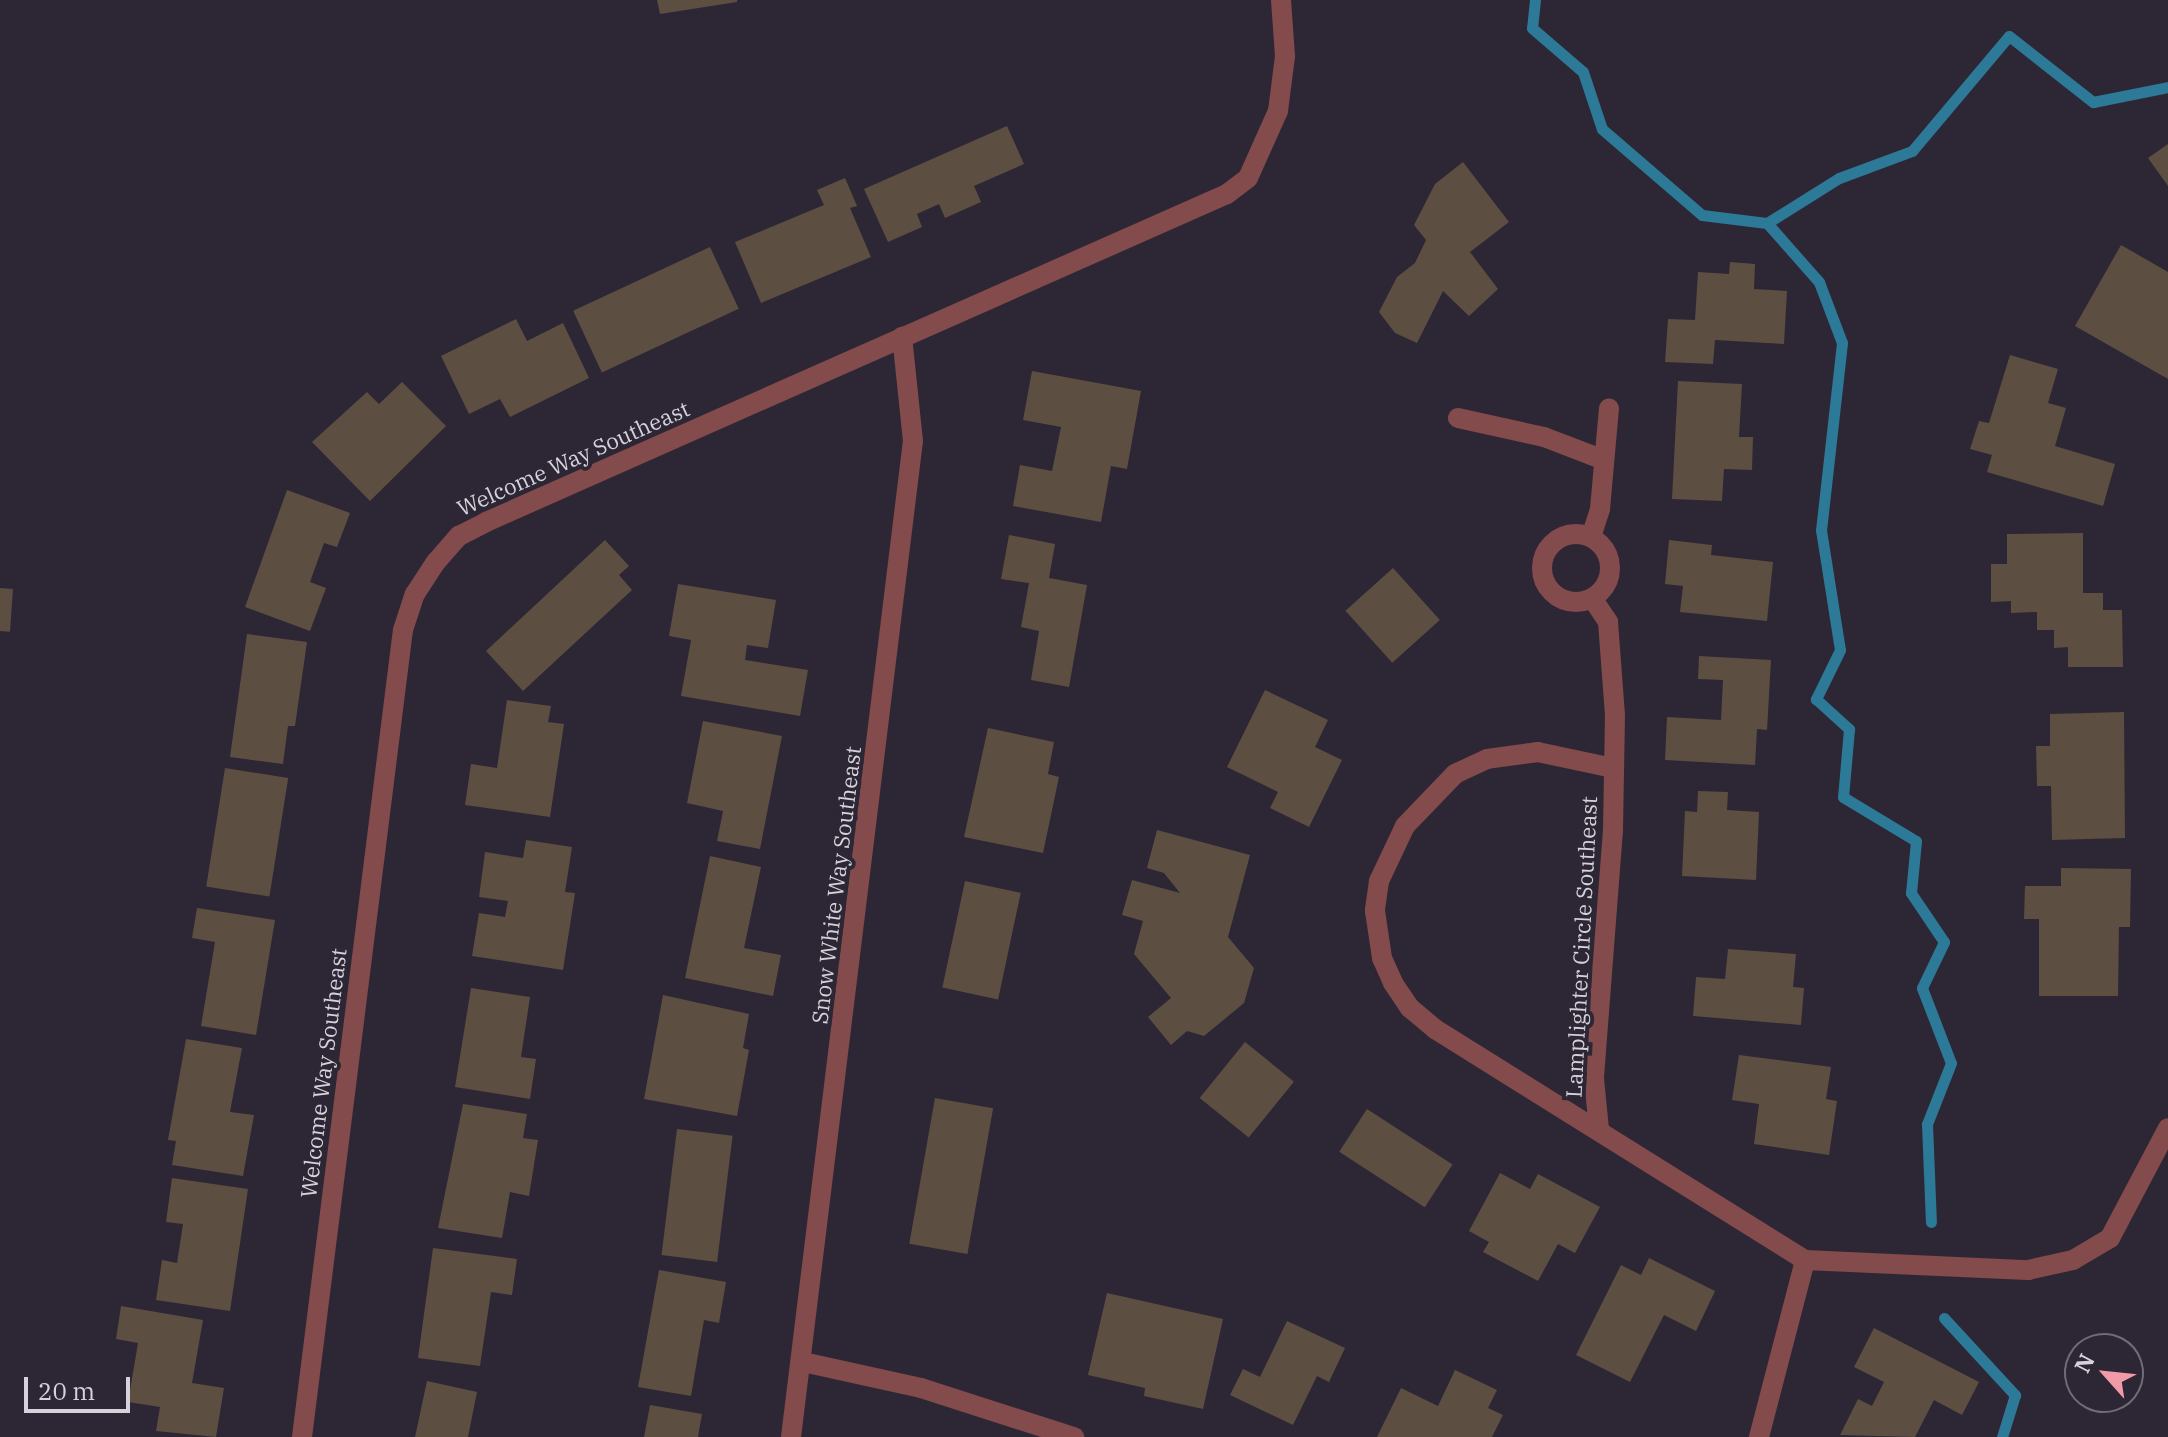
<!DOCTYPE html>
<html>
<head>
<meta charset="utf-8">
<style>
	body { margin:0 }
	#map { position:relative; width:2168px; height:1437px; overflow:hidden; background:#2d2735; font-family:"IBM Plex Serif",serif }
	div>[style] { position:absolute }
	[style*='--x'] { left:calc(var(--x)*1px); top:calc(var(--y)*1px); width:calc(var(--w)*1px); rotate:calc(var(--a)*1deg) }
	.stream>* { height:11px; margin:-5.5px; padding:0 5.5px; transform-origin:5.5px; border-radius:5.5px; background:#2d7998 }
	.building>* { inset:0; background:#5d4e42; transform-origin:0 0 }
	.minor>* { height:20px; margin:-10px; padding:0 10px; transform-origin:10px; border-radius:10px; background:#834b4b }
	.minor>.ring { margin:-10px; padding:0; box-sizing:content-box; background:none; border:20px solid #834b4b; border-radius:50% }
	span { translate:-50% -50%; white-space:nowrap; text-align:center; line-height:1.15; -webkit-text-stroke:8px #2d2735; paint-order:stroke }
	.street-label { font-size:22px; color:#d5d2db }
	.north { position:absolute; left:2064px; top:1333px; width:80px; height:80px; box-sizing:border-box; background:#2d2735; border:2px solid #706b77; border-radius:50%; rotate:297deg; font-size:22px; font-weight:700; line-height:32px; text-align:center; color:#d5d2db }
	.north::after { content:''; display:block; margin:auto; width:28px; height:36px; background:#f39aa8; clip-path:polygon(50% 0,100% 100%,50% 72%,0 100%) }
	.scale { position:absolute; left:24px; top:1377px; width:106px; height:36px; box-sizing:border-box; border:4px solid #d5d2db; border-top:0; padding-left:10px; font-size:24px; line-height:28px; white-space:nowrap; color:#d5d2db; -webkit-text-stroke:6px #2d2735; paint-order:stroke }
</style>
</head>
<body>
<div id="map">
	<div class="stream">
		<i style="--x:1535;--y:0;--w:28;--a:96"></i>
		<i style="--x:1532;--y:28;--w:67;--a:40.8"></i>
		<i style="--x:1583;--y:72;--w:60;--a:71.6"></i>
		<i style="--x:1602;--y:129;--w:132;--a:40.7"></i>
		<i style="--x:1702;--y:215;--w:65;--a:7"></i>
		<i style="--x:1767;--y:223;--w:85;--a:-32"></i>
		<i style="--x:1839;--y:178;--w:78;--a:-20.3"></i>
		<i style="--x:1912;--y:151;--w:150;--a:-49.9"></i>
		<i style="--x:2009;--y:36;--w:107;--a:38.2"></i>
		<i style="--x:2093;--y:102;--w:76;--a:-11.3"></i>
		<i style="--x:1767;--y:223;--w:79;--a:48.6"></i>
		<i style="--x:1819;--y:282;--w:65;--a:69.3"></i>
		<i style="--x:1842;--y:343;--w:188;--a:96.4"></i>
		<i style="--x:1821;--y:530;--w:121;--a:81"></i>
		<i style="--x:1840;--y:650;--w:55;--a:116.1"></i>
		<i style="--x:1816;--y:699;--w:45;--a:42.3"></i>
		<i style="--x:1849;--y:729;--w:68;--a:95"></i>
		<i style="--x:1843;--y:797;--w:85;--a:31.1"></i>
		<i style="--x:1916;--y:841;--w:52;--a:95.5"></i>
		<i style="--x:1911;--y:893;--w:59;--a:56"></i>
		<i style="--x:1944;--y:942;--w:51;--a:115.6"></i>
		<i style="--x:1922;--y:988;--w:80;--a:68.9"></i>
		<i style="--x:1951;--y:1063;--w:66;--a:111.5"></i>
		<i style="--x:1927;--y:1124;--w:98;--a:87.7"></i>
		<i style="--x:1944;--y:1318;--w:105;--a:47.3"></i>
		<i style="--x:2015;--y:1395;--w:44;--a:107.2"></i>
	</div>
	<div class="building">
		<i style="clip-path:polygon(657px 0,737px 0,737px 2px,660px 14px)"></i>
		<i style="clip-path:polygon(1007px 126px,1024px 164px,974px 186px,981px 202px,945px 218px,939px 204px,917px 214px,922px 227px,888px 242px,864px 189px)"></i>
		<i style="clip-path:polygon(2168px 144px,2168px 186px,2148px 158px)"></i>
		<i style="clip-path:polygon(1463px 162px,1509px 222px,1470px 252px,1498px 289px,1469px 316px,1443px 291px,1417px 343px,1395px 333px,1379px 312px,1397px 277px,1415px 263px,1426px 240px,1414px 225px,1435px 184px)"></i>
		<i style="clip-path:polygon(845px 178px,857px 206px,850px 208px,871px 257px,761px 303px,735px 242px,824px 205px,817px 190px)"></i>
		<i style="clip-path:polygon(2121px 245px,2168px 272px,2168px 379px,2075px 326px)"></i>
		<i style="left:710px;top:247px;width:68px;height:151px;rotate:65deg"></i>
		<i style="clip-path:polygon(1730px 262px,1755px 264px,1754px 289px,1787px 291px,1784px 344px,1715px 340px,1713px 364px,1665px 362px,1668px 319px,1695px 320px,1698px 272px,1729px 274px)"></i>
		<i style="clip-path:polygon(516px 319px,527px 341px,563px 323px,589px 378px,510px 417px,500px 399px,469px 414px,441px 356px)"></i>
		<i style="clip-path:polygon(2010px 355px,2058px 369px,2048px 403px,2066px 408px,2055px 446px,2115px 464px,2103px 506px,1987px 472px,1992px 455px,1970px 449px,1979px 421px,1989px 423px)"></i>
		<i style="clip-path:polygon(1032px 371px,1141px 391px,1127px 469px,1111px 466px,1101px 522px,1013px 506px,1020px 465px,1052px 471px,1061px 427px,1023px 420px)"></i>
		<i style="clip-path:polygon(1678px 381px,1742px 384px,1739px 437px,1753px 437px,1752px 470px,1724px 469px,1722px 501px,1672px 499px)"></i>
		<i style="clip-path:polygon(402px 382px,446px 426px,370px 501px,312px 442px,367px 392px,379px 404px)"></i>
		<i style="clip-path:polygon(287px 490px,350px 513px,337px 547px,324px 543px,310px 582px,326px 588px,310px 631px,245px 607px)"></i>
		<i style="clip-path:polygon(2083px 533px,2083px 593px,2103px 593px,2103px 610px,2122px 610px,2123px 667px,2068px 667px,2068px 647px,2054px 648px,2054px 630px,2037px 630px,2037px 612px,2011px 613px,2011px 601px,1991px 602px,1991px 564px,2007px 564px,2007px 534px)"></i>
		<i style="clip-path:polygon(1009px 535px,1055px 544px,1049px 578px,1087px 585px,1069px 687px,1031px 680px,1039px 631px,1021px 627px,1029px 583px,1001px 579px)"></i>
		<i style="clip-path:polygon(605px 540px,629px 566px,619px 575px,632px 590px,523px 691px,486px 651px)"></i>
		<i style="clip-path:polygon(1669px 540px,1712px 545px,1711px 555px,1773px 562px,1767px 621px,1680px 612px,1683px 586px,1665px 584px)"></i>
		<i style="left:1393px;top:568px;width:70px;height:64px;rotate:48deg"></i>
		<i style="clip-path:polygon(678px 584px,776px 600px,768px 648px,747px 645px,745px 660px,808px 670px,800px 716px,681px 696px,691px 640px,669px 636px)"></i>
		<i style="left:0;top:588px;width:13px;height:43px;rotate:4deg"></i>
		<i style="clip-path:polygon(247px 634px,307px 642px,295px 726px,288px 726px,283px 764px,230px 757px)"></i>
		<i style="clip-path:polygon(1699px 656px,1771px 660px,1767px 730px,1757px 729px,1755px 765px,1665px 760px,1667px 717px,1721px 720px,1723px 680px,1698px 679px)"></i>
		<i style="clip-path:polygon(1265px 690px,1328px 720px,1315px 747px,1342px 760px,1309px 827px,1270px 808px,1278px 792px,1227px 767px)"></i>
		<i style="clip-path:polygon(507px 700px,551px 706px,548px 722px,564px 724px,550px 817px,465px 805px,471px 764px,497px 768px)"></i>
		<i style="clip-path:polygon(2124px 712px,2125px 838px,2052px 840px,2051px 786px,2037px 786px,2036px 746px,2050px 746px,2050px 714px)"></i>
		<i style="clip-path:polygon(703px 721px,782px 736px,760px 849px,717px 841px,723px 811px,687px 803px)"></i>
		<i style="clip-path:polygon(988px 728px,1054px 742px,1048px 774px,1059px 777px,1043px 853px,964px 837px)"></i>
		<i style="left:225px;top:768px;width:64px;height:120px;rotate:9deg"></i>
		<i style="clip-path:polygon(1698px 791px,1728px 792px,1727px 810px,1759px 812px,1756px 880px,1682px 876px,1685px 811px,1697px 812px)"></i>
		<i style="clip-path:polygon(1157px 830px,1250px 855px,1228px 937px,1254px 968px,1244px 1003px,1204px 1036px,1187px 1031px,1171px 1045px,1148px 1017px,1171px 998px,1134px 954px,1143px 921px,1122px 915px,1132px 880px,1180px 893px,1164px 873px,1147px 868px)"></i>
		<i style="clip-path:polygon(526px 840px,572px 847px,565px 892px,575px 893px,563px 970px,472px 956px,479px 913px,505px 917px,508px 901px,479px 897px,485px 852px,523px 858px)"></i>
		<i style="clip-path:polygon(710px 856px,761px 867px,744px 948px,781px 955px,773px 996px,685px 978px)"></i>
		<i style="clip-path:polygon(2061px 868px,2131px 869px,2130px 927px,2119px 927px,2118px 996px,2039px 996px,2039px 919px,2024px 919px,2025px 886px,2061px 886px)"></i>
		<i style="left:965px;top:881px;width:57px;height:109px;rotate:12deg"></i>
		<i style="clip-path:polygon(197px 908px,275px 920px,256px 1035px,201px 1026px,215px 942px,192px 938px)"></i>
		<i style="clip-path:polygon(1728px 949px,1796px 954px,1793px 987px,1804px 988px,1801px 1025px,1693px 1016px,1696px 977px,1725px 979px)"></i>
		<i style="clip-path:polygon(471px 988px,530px 997px,521px 1057px,536px 1059px,530px 1099px,455px 1087px)"></i>
		<i style="clip-path:polygon(663px 995px,749px 1014px,743px 1048px,749px 1050px,737px 1116px,644px 1099px)"></i>
		<i style="clip-path:polygon(186px 1039px,242px 1048px,230px 1112px,254px 1115px,243px 1176px,172px 1165px,176px 1141px,168px 1140px)"></i>
		<i style="left:1245px;top:1042px;width:63px;height:72px;rotate:39deg"></i>
		<i style="clip-path:polygon(1739px 1055px,1831px 1067px,1826px 1099px,1837px 1101px,1829px 1155px,1754px 1144px,1759px 1104px,1732px 1100px)"></i>
		<i style="left:935px;top:1098px;width:59px;height:148px;rotate:10deg"></i>
		<i style="clip-path:polygon(463px 1104px,527px 1114px,523px 1138px,538px 1140px,529px 1196px,510px 1192px,502px 1238px,438px 1228px)"></i>
		<i style="left:1367px;top:1109px;width:102px;height:51px;rotate:33deg"></i>
		<i style="left:677px;top:1129px;width:56px;height:127px;rotate:7deg"></i>
		<i style="clip-path:polygon(1500px 1173px,1530px 1189px,1538px 1174px,1600px 1207px,1575px 1253px,1558px 1244px,1538px 1281px,1483px 1252px,1489px 1242px,1469px 1231px)"></i>
		<i style="clip-path:polygon(172px 1178px,248px 1189px,230px 1311px,156px 1300px,162px 1260px,177px 1263px,183px 1224px,166px 1222px)"></i>
		<i style="clip-path:polygon(433px 1248px,517px 1259px,512px 1295px,491px 1292px,480px 1366px,418px 1358px)"></i>
		<i style="clip-path:polygon(1649px 1258px,1715px 1291px,1696px 1331px,1664px 1315px,1630px 1382px,1576px 1355px,1621px 1265px,1641px 1275px)"></i>
		<i style="clip-path:polygon(659px 1270px,726px 1282px,719px 1323px,704px 1320px,691px 1396px,638px 1387px)"></i>
		<i style="clip-path:polygon(1107px 1293px,1223px 1319px,1203px 1409px,1144px 1396px,1145px 1388px,1088px 1375px)"></i>
		<i style="clip-path:polygon(121px 1306px,203px 1320px,192px 1383px,224px 1388px,216px 1437px,156px 1431px,160px 1407px,128px 1402px,138px 1343px,116px 1339px)"></i>
		<i style="clip-path:polygon(1287px 1321px,1345px 1348px,1329px 1382px,1317px 1376px,1293px 1425px,1230px 1395px,1243px 1369px,1260px 1377px)"></i>
		<i style="clip-path:polygon(1874px 1328px,1979px 1382px,1962px 1415px,1934px 1400px,1915px 1437px,1840px 1435px,1858px 1399px,1872px 1406px,1884px 1382px,1854px 1367px)"></i>
		<i style="clip-path:polygon(1455px 1370px,1497px 1390px,1488px 1408px,1503px 1415px,1492px 1437px,1377px 1437px,1401px 1388px,1438px 1406px)"></i>
		<i style="clip-path:polygon(427px 1381px,477px 1392px,468px 1437px,415px 1437px)"></i>
		<i style="clip-path:polygon(650px 1405px,702px 1414px,698px 1437px,644px 1437px)"></i>
	</div>
	<div class="minor">
		<i style="--x:1458;--y:418;--w:88;--a:12.5"></i>
		<i style="--x:1544;--y:437;--w:64;--a:21"></i>
		<i class="ring" style="left:1542px;top:534px;width:48px;height:48px"></i>
		<i style="--x:1591;--y:537;--w:29;--a:-72"></i>
		<i style="--x:1600;--y:509;--w:101;--a:-84.9"></i>
		<i style="--x:1592;--y:598;--w:29;--a:56"></i>
		<i style="--x:1608;--y:622;--w:93;--a:85.7"></i>
		<i style="--x:1615;--y:715;--w:115;--a:91"></i>
		<i style="--x:1613;--y:830;--w:250;--a:94.4"></i>
		<i style="--x:1594;--y:1079;--w:50;--a:84.3"></i>
		<i style="--x:1613;--y:768;--w:77;--a:-168"></i>
		<i style="--x:1538;--y:752;--w:51;--a:172.2"></i>
		<i style="--x:1487;--y:759;--w:35;--a:155"></i>
		<i style="--x:1455;--y:774;--w:72;--a:133.9"></i>
		<i style="--x:1405;--y:826;--w:61;--a:115.3"></i>
		<i style="--x:1379;--y:881;--w:30;--a:98"></i>
		<i style="--x:1375;--y:911;--w:48;--a:81.5"></i>
		<i style="--x:1382;--y:958;--w:27;--a:66"></i>
		<i style="--x:1393;--y:983;--w:30;--a:56"></i>
		<i style="--x:1410;--y:1008;--w:33;--a:40"></i>
		<i style="--x:1435;--y:1029;--w:436;--a:32"></i>
		<i style="--x:1805;--y:1260;--w:223;--a:2.6"></i>
		<i style="--x:2028;--y:1270;--w:46;--a:-12.5"></i>
		<i style="--x:2073;--y:1260;--w:43;--a:-30.7"></i>
		<i style="--x:2110;--y:1238;--w:124;--a:-62.2"></i>
		<i style="--x:803;--y:1362;--w:121;--a:12.4"></i>
		<i style="--x:921;--y:1388;--w:161;--a:17.8"></i>
		<i style="--x:302;--y:1437;--w:813;--a:-82.87"></i>
		<i style="--x:403;--y:630;--w:38;--a:-72"></i>
		<i style="--x:415;--y:594;--w:38;--a:-57"></i>
		<i style="--x:436;--y:562;--w:35;--a:-49"></i>
		<i style="--x:459;--y:536;--w:30;--a:-27"></i>
		<i style="--x:486;--y:522;--w:810;--a:-23.88"></i>
		<i style="--x:1227;--y:194;--w:26;--a:-37"></i>
		<i style="--x:1248;--y:178;--w:73;--a:-65.9"></i>
		<i style="--x:1278;--y:111;--w:55;--a:-82.7"></i>
		<i style="--x:1285;--y:56;--w:56;--a:-94.1"></i>
		<i style="--x:791;--y:1437;--w:1003;--a:-83.02"></i>
		<i style="--x:913;--y:441;--w:105;--a:-96"></i>
		<i style="--x:1759;--y:1437;--w:183;--a:-75.4"></i>
	</div>
	<div class="street-label">
		<span style="left:573px;top:458px;rotate:-24deg">Welcome Way Southeast</span>
		<span style="left:836px;top:885px;rotate:-83deg">Snow White Way Southeast</span>
		<span style="left:1581px;top:947px;rotate:-87deg">Lamplighter Circle Southeast</span>
		<span style="left:323px;top:1073px;rotate:-83deg">Welcome Way Southeast</span>
	</div>
	<div class="north">N</div>
	<div class="scale">20 m</div>
</div>
</body>
</html>
